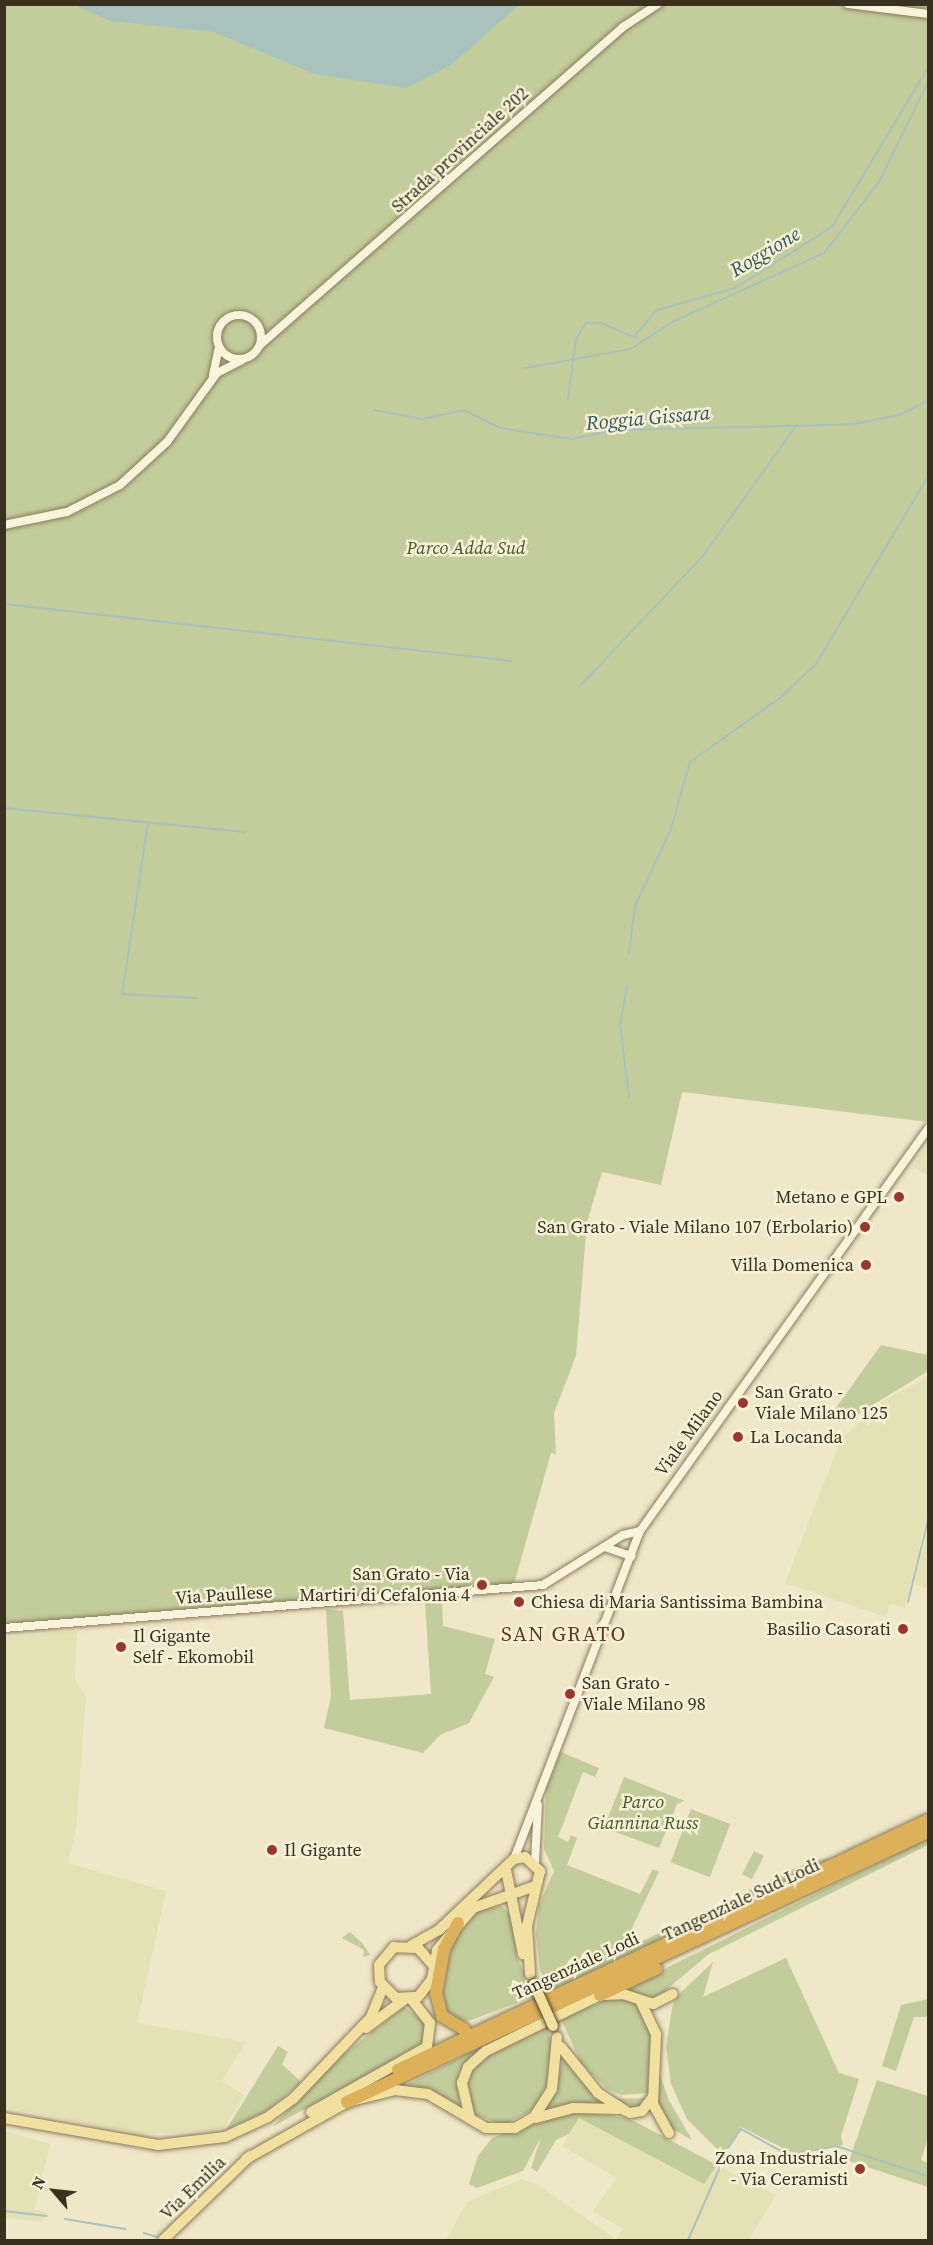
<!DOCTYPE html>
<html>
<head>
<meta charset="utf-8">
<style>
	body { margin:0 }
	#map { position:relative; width:933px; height:2245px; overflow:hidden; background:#efe7c7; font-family:"Source Serif 4",serif }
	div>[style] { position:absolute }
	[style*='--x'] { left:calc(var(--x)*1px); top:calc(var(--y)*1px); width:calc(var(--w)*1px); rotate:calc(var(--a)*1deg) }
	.farmland>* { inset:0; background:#e4e2b5 }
	.green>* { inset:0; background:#c2cd9b; transform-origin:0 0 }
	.water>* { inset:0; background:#a8c3be }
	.stream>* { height:2px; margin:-1px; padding:0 1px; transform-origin:1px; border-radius:1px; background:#a8c3be }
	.roads { filter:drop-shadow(0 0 2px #8b7a5c) drop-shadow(0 0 2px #8b7a5c) }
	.minor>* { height:8px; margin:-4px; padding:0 4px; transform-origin:4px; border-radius:4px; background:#f9f3db }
	.minor>.ring { margin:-4px; padding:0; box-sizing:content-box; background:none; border:8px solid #f9f3db; border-radius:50% }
	.major>* { height:10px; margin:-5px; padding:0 5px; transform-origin:5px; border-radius:5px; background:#f1e0a0 }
	.highway>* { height:12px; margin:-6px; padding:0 6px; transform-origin:6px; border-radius:6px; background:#dcb15a }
	.bridges { filter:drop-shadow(0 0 2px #594730) drop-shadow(0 0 2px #594730) }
	.major-bridge>* { height:10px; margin:-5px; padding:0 5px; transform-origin:5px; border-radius:5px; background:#f1e0a0 }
	.dots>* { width:16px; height:16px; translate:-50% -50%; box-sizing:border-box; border:3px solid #f6f0d7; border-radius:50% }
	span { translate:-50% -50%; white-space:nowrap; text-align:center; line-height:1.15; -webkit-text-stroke:5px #f6f0d7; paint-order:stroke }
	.street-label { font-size:18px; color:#3b3020 }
	.park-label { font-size:18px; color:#465727; font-style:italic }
	.poi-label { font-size:18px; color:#3b3020 }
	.right { translate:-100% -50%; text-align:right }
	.left { translate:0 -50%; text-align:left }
	.water-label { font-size:20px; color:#2f595b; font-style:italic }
	.quarter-label { font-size:21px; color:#68361f; letter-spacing:1.5px }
	.frame { position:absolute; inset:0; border:6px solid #3b3020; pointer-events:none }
	.north { position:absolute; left:24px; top:2161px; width:60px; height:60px; -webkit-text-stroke:4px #f6f0d7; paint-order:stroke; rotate:298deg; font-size:16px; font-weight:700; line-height:24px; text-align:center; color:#3b3020 }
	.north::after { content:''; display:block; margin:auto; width:21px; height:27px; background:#3b3020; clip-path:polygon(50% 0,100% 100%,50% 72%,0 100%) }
</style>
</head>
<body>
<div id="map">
	<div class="farmland">
		<i style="clip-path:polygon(928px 1145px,928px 1176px,913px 1166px)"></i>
		<i style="clip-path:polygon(928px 1377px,928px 1512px,905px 1608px,890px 1604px,886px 1617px,785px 1583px,841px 1439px,886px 1399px)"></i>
		<i style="clip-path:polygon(928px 1528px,928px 1589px,914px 1584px)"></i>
		<i style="clip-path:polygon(77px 1631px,75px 1681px,86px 1696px,76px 1829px,68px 1863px,166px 1891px,137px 2023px,246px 2042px,222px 2081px,244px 2095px,225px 2127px,212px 2131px,139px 2134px,5px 2107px,5px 1637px)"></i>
		<i style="clip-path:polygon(579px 2118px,704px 2183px,717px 2165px,776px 2195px,749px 2240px,616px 2240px,622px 2228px,592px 2211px,617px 2178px,562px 2146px)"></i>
		<i style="clip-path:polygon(5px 2131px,50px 2144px,34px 2210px,48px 2213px,41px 2222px,5px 2218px)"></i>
		<i style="clip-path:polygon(521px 2179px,540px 2186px,613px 2237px,611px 2240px,446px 2240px,467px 2202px)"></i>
	</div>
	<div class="green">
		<i style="clip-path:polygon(5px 5px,928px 5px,928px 1122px,682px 1092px,661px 1185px,602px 1172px,587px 1222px,576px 1356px,554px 1413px,556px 1454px,551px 1453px,514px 1584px,5px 1624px)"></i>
		<i style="clip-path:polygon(881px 1345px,928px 1355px,928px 1371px,855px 1416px,841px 1413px,835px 1409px)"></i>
		<i style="clip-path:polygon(442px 1601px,443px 1626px,495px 1639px,485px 1674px,494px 1677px,469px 1723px,440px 1735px,423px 1753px,324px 1728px,331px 1696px,326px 1609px,343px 1611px,350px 1700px,431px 1694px,425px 1602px)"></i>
		<i style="clip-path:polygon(561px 1752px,599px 1768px,595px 1777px,583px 1772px,558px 1837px,568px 1842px,571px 1835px,577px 1838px,567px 1865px,640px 1894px,653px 1869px,659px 1872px,630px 1932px,634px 1945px,811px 1861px,832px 1858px,549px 1992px,540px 1970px,536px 1934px,539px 1905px,554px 1871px,544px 1849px,546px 1789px)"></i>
		<i style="clip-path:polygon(624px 1777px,685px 1801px,677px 1804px,659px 1848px,604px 1828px)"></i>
		<i style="left:691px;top:1809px;width:42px;height:57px;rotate:21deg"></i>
		<i style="clip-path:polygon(928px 1838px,928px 1845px,709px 1954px,654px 2000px,624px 1989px)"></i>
		<i style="left:754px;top:1851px;width:11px;height:26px;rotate:27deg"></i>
		<i style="clip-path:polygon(502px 1906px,512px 1918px,517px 1957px,535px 1996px,463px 2023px,447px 2012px,442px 1999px,452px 1942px,479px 1910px)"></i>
		<i style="clip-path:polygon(350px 1932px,363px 1944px,370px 1955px,363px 1957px,364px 1950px,342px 1938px)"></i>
		<i style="clip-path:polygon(786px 1958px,839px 2073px,859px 2079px,841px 2136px,843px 2145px,795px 2154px,741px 2127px,723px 2155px,687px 2119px,671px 2084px,666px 2047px,672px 2008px,676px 1997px,713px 1962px,703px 1997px)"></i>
		<i style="clip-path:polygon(616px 1996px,635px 2003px,652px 2029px,649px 2093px,621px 2095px,607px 2089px,581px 2063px,561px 2019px)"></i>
		<i style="clip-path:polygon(928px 1999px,928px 2017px,914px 2017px,896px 2071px,882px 2066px,901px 2005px)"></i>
		<i style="clip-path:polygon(404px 2007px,425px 2022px,427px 2037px,420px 2047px,272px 2127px,337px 2059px)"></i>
		<i style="clip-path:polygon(546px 2025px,553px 2048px,550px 2078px,534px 2109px,504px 2125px,475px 2115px,466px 2102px,467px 2078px,479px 2060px)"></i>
		<i style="clip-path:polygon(278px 2046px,288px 2052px,282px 2064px,301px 2082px,270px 2109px,226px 2130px)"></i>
		<i style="clip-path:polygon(481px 2047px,460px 2074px,459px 2107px,404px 2086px)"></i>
		<i style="clip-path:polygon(564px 2058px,579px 2079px,604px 2104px,546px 2109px)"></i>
		<i style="clip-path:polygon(658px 2070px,669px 2100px,692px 2140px,671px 2128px,657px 2105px)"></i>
		<i style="clip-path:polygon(877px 2080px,928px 2096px,928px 2138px,921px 2160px,928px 2163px,928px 2187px,849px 2161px)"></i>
		<i style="clip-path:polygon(647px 2098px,641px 2106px,632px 2107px,614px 2099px)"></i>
		<i style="clip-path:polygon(583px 2111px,630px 2119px,717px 2165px,704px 2184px,579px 2118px,569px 2134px,556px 2140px,537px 2172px,531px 2168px,541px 2137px,523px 2171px,477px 2188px,469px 2184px,478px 2156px,492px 2138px,543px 2118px)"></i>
	</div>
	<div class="water">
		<i style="clip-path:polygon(74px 5px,519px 5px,451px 65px,406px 88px,314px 74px,214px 32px,111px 21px)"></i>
	</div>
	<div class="stream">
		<i style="--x:525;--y:368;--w:108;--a:-10.2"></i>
		<i style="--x:631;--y:349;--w:49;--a:-33.4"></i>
		<i style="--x:672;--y:322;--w:167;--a:-24.4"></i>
		<i style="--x:824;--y:253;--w:90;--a:-52.2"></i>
		<i style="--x:879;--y:182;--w:111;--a:-63.9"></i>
		<i style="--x:568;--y:400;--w:62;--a:-82.5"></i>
		<i style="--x:576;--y:339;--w:19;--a:-58"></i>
		<i style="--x:586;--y:323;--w:15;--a:0"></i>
		<i style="--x:601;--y:323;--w:36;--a:23"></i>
		<i style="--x:634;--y:337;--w:35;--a:-50"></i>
		<i style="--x:657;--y:310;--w:81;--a:-15.8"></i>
		<i style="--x:735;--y:288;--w:115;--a:-32.2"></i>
		<i style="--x:832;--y:227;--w:186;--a:-58.9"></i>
		<i style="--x:374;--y:410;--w:49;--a:10.6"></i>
		<i style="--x:422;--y:419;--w:43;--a:-12.1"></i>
		<i style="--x:464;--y:410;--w:40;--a:26.6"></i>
		<i style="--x:500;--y:428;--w:72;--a:8.8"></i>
		<i style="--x:571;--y:439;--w:46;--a:-11.3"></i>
		<i style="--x:616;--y:430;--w:238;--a:-1.4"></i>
		<i style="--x:854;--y:424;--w:46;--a:-11.3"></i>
		<i style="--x:899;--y:415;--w:32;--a:-26"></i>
		<i style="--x:4;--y:604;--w:510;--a:6.41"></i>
		<i style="--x:580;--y:686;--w:178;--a:-46.6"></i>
		<i style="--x:702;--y:557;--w:161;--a:-54.3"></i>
		<i style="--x:4;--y:808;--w:242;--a:5.7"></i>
		<i style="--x:148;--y:823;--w:173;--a:98.6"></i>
		<i style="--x:122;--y:994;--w:75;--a:3.1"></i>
		<i style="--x:629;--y:953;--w:47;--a:-82.7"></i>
		<i style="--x:635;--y:906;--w:85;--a:-64.9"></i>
		<i style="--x:671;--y:829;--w:70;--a:-74.2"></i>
		<i style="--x:690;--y:762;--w:112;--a:-35.5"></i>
		<i style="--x:781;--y:697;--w:48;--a:-43.3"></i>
		<i style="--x:816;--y:664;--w:219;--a:-59.2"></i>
		<i style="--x:627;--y:986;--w:40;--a:100"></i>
		<i style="--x:620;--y:1025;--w:72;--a:82.8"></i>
		<i style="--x:908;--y:1602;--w:84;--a:-76.3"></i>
		<i style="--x:728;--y:2148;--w:23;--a:-56"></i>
		<i style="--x:741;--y:2129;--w:54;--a:29"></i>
		<i style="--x:788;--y:2155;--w:49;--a:-10.6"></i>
		<i style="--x:836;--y:2146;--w:97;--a:18.1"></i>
		<i style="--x:4;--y:2211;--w:43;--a:6.6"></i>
		<i style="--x:65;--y:2219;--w:61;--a:9.5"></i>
		<i style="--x:144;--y:2233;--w:14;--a:17"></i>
		<i style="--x:688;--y:2240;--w:80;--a:-66.3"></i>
	</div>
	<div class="roads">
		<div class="minor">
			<i style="--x:848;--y:4;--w:81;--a:7.1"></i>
			<i class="ring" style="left:217px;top:315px;width:36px;height:36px"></i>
			<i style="--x:261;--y:344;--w:481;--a:-41.2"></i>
			<i style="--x:623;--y:27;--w:42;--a:-33.3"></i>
			<i style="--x:213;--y:375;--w:29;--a:-78"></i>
			<i style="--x:4;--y:525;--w:64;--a:-11.7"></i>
			<i style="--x:67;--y:512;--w:59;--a:-27"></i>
			<i style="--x:120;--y:485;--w:64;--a:-42.5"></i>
			<i style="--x:167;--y:442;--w:85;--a:-54.1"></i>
			<i style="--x:217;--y:373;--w:28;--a:-27"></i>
			<i style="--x:605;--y:1547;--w:28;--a:19"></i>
			<i style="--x:4;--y:1628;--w:541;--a:-4.56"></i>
			<i style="--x:543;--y:1585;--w:94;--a:-32"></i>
			<i style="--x:623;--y:1535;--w:17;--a:-13"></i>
			<i style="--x:514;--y:1859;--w:351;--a:-69"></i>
			<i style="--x:640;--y:1531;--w:495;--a:-54.4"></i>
			<i style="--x:535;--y:1862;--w:57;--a:-87"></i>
		</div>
		<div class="major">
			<i style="--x:506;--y:1870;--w:86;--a:78.6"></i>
			<i style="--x:412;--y:1945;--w:31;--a:-29"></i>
			<i style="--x:439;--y:1930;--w:103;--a:-43.4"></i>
			<i style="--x:514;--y:1859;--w:11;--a:-10"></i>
			<i style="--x:525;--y:1857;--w:21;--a:43"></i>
			<i style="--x:540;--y:1871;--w:57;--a:103.3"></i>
			<i style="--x:527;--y:1926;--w:48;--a:86.4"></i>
			<i style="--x:432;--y:1964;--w:21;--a:-131"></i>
			<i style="--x:418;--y:1948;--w:24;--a:-178"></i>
			<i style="--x:394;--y:1947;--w:23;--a:130"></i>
			<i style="--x:379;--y:1965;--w:17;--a:87"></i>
			<i style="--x:380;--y:1982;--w:23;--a:45"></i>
			<i style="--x:396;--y:1998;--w:22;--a:-3"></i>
			<i style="--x:418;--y:1997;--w:23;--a:-52"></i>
			<i style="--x:432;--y:1979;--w:29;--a:-80"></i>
			<i style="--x:437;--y:1950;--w:55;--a:-49.4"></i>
			<i style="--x:473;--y:1908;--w:66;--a:-19.5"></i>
			<i style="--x:640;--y:2000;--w:38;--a:65"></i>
			<i style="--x:656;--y:2034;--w:70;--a:92.5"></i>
			<i style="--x:653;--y:2104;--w:33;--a:61"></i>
			<i style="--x:366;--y:2028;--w:49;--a:-36.6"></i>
			<i style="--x:561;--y:2047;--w:59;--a:51.2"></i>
			<i style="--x:598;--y:2093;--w:33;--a:33"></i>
			<i style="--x:311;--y:2112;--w:133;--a:-29.3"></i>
			<i style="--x:427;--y:2047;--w:24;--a:-83"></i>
			<i style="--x:430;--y:2023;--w:31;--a:-128"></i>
			<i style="--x:630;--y:2113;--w:12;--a:-9"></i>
			<i style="--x:642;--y:2111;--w:16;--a:-52"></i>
			<i style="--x:4;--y:2118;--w:156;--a:9.9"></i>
			<i style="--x:158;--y:2145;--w:67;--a:-6.8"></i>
			<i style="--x:225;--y:2137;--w:47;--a:-24.9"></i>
			<i style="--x:268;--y:2117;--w:31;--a:-36"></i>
			<i style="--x:293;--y:2099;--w:113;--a:-46.4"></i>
			<i style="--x:371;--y:2017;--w:31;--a:-68"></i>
			<i style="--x:470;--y:2118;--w:36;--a:-103"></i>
			<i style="--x:462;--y:2083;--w:17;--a:-69"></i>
			<i style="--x:468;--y:2067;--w:24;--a:-42"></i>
			<i style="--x:486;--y:2051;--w:127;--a:-26.2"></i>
			<i style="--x:600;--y:1995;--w:23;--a:-2"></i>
			<i style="--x:623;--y:1994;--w:32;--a:18"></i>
			<i style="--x:653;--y:2004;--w:22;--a:-27"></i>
			<i style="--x:536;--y:2118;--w:38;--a:-15"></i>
			<i style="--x:573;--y:2108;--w:45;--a:1.3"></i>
			<i style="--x:246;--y:2159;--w:116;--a:-29.4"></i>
			<i style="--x:347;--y:2102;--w:49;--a:-14"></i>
			<i style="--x:395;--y:2090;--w:33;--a:7"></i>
			<i style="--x:428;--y:2094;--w:67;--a:30.4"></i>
			<i style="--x:486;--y:2128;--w:29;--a:0"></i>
			<i style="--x:515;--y:2128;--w:22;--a:-30"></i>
			<i style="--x:534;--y:2117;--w:33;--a:-57"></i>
			<i style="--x:552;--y:2089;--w:52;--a:-84.5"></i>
			<i style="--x:163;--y:2240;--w:121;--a:-44"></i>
		</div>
		<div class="highway">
			<i style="--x:458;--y:1923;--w:30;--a:118"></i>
			<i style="--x:444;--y:1949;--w:45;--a:100.3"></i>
			<i style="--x:436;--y:1993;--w:24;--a:75"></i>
			<i style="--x:442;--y:2016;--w:26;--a:31"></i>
			<i style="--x:600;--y:1995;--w:62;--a:-24.9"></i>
			<i style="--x:398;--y:2070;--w:586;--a:-25.25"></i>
			<i style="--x:347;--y:2102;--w:641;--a:-24.93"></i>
		</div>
	</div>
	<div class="bridges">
		<div class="major-bridge">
			<i style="--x:534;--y:1984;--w:46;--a:65.7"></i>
		</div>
	</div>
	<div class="dots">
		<i style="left:899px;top:1197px;background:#9a372c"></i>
		<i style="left:865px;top:1227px;background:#9a372c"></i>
		<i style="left:866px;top:1265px;background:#9a372c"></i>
		<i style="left:743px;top:1403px;background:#9a372c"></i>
		<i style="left:738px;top:1437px;background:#9a372c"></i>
		<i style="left:482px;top:1585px;background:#9a372c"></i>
		<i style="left:519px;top:1602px;background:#9a372c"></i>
		<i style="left:903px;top:1629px;background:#9a372c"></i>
		<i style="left:121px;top:1647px;background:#9a372c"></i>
		<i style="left:570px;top:1694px;background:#9a372c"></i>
		<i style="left:272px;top:1850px;background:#9a372c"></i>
		<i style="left:860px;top:2169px;background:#9a372c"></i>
	</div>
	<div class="street-label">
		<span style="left:460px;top:150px;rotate:-42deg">Strada provinciale 202</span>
		<span style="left:689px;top:1433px;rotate:-54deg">Viale Milano</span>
		<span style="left:224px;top:1595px;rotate:-4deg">Via Paullese</span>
		<span style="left:741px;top:1900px;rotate:-25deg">Tangenziale Sud Lodi</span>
		<span style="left:576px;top:1966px;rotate:-25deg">Tangenziale Lodi</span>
		<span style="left:193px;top:2188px;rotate:-44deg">Via Emilia</span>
	</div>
	<div class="park-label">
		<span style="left:466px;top:548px">Parco Adda Sud</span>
		<span style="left:643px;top:1813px">Parco<br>Giannina Russ</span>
	</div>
	<div class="poi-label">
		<span class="right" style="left:887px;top:1197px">Metano e GPL</span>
		<span class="right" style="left:853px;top:1227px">San Grato - Viale Milano 107 (Erbolario)</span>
		<span class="right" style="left:854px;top:1265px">Villa Domenica</span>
		<span class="left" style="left:755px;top:1403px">San Grato -<br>Viale Milano 125</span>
		<span class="left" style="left:750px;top:1437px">La Locanda</span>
		<span class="right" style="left:470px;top:1585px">San Grato - Via<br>Martiri di Cefalonia 4</span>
		<span class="left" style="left:531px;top:1602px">Chiesa di Maria Santissima Bambina</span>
		<span class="right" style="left:891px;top:1629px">Basilio Casorati</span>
		<span class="left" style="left:133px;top:1647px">Il Gigante<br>Self - Ekomobil</span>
		<span class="left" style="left:582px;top:1694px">San Grato -<br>Viale Milano 98</span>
		<span class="left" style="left:284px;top:1850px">Il Gigante</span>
		<span class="right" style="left:848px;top:2169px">Zona Industriale<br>- Via Ceramisti</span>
	</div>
	<div class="water-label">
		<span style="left:765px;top:252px;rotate:-31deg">Roggione</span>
		<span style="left:648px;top:418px;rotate:-5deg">Roggia Gissara</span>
	</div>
	<div class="quarter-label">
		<span style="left:564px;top:1634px">SAN GRATO</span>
	</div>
	<div class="frame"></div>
	<div class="north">N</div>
</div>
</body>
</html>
